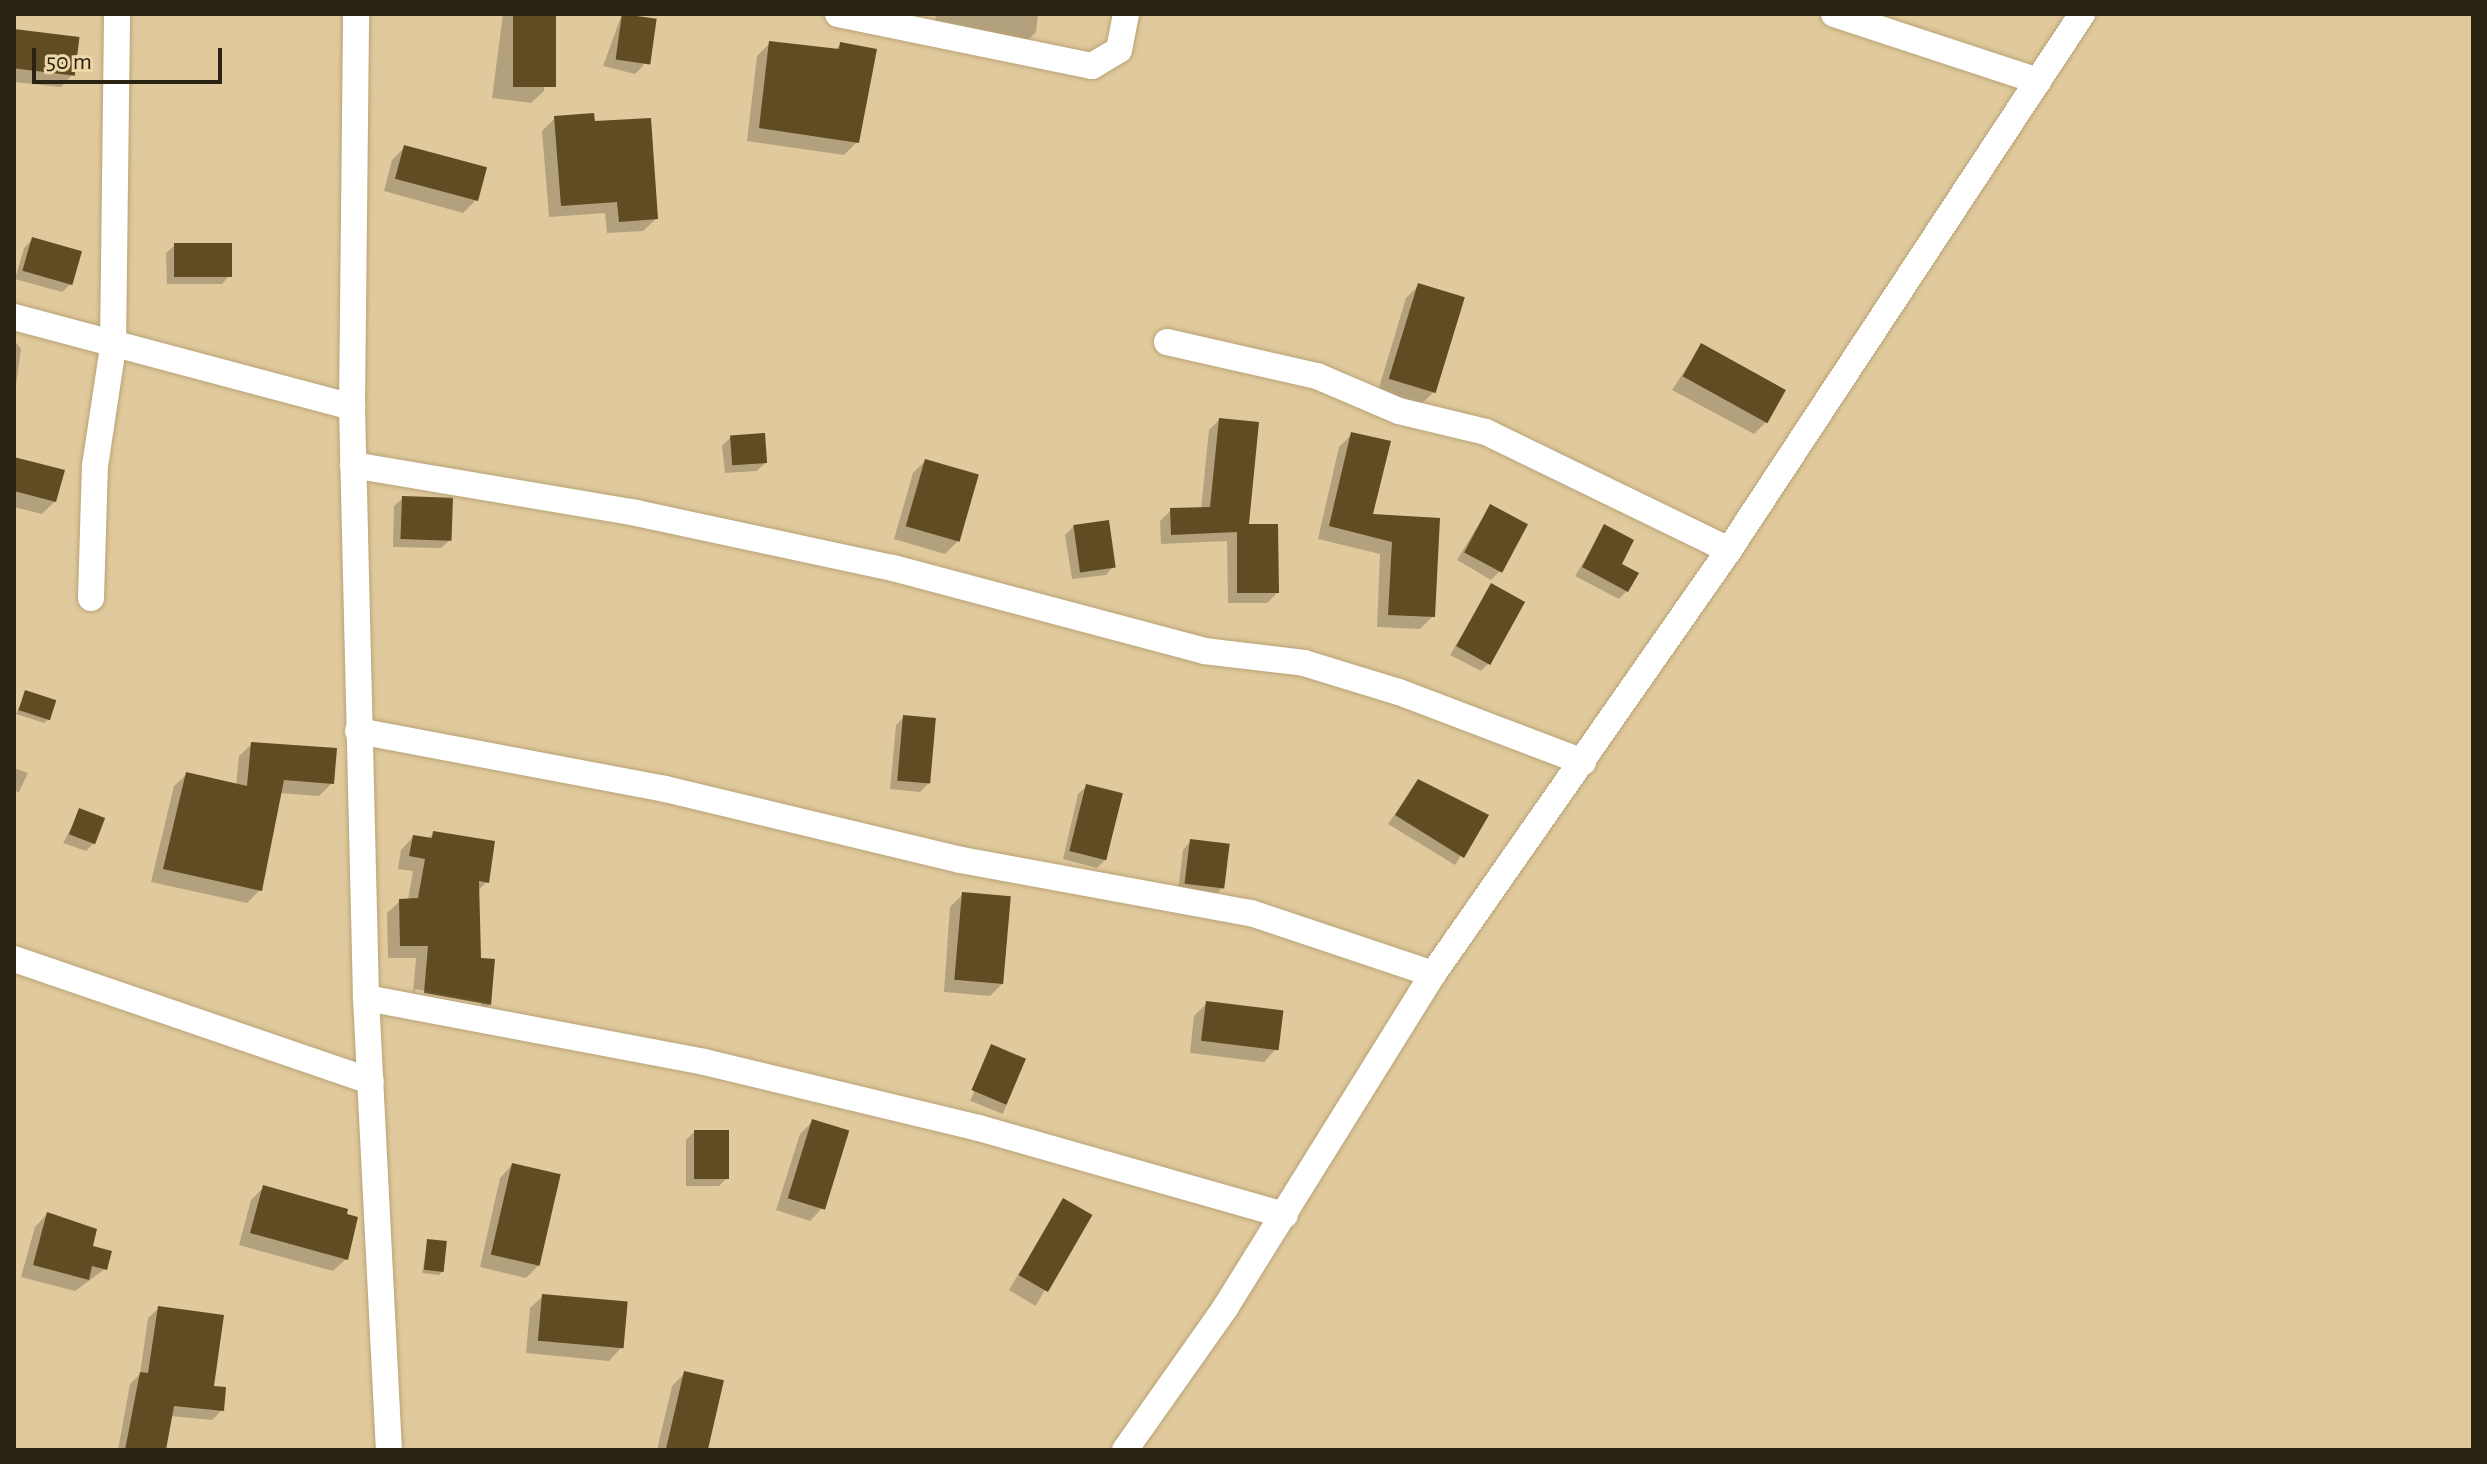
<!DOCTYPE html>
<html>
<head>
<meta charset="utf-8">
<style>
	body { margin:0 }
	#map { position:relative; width:2487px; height:1464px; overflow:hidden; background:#e0ca9d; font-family:"Alegreya Sans",sans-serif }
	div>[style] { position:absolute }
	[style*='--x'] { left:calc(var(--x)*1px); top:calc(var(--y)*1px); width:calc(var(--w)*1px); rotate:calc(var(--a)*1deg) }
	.shadow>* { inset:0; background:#0003; transform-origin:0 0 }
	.building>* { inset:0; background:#5f4c22; transform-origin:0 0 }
	.roads { filter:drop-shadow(0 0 2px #b8a377) drop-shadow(0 0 2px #b8a377) }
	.minor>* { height:26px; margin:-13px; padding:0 13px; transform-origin:13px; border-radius:13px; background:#fff }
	span { translate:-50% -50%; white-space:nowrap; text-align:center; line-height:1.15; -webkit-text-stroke:8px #edd7aa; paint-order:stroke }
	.frame { position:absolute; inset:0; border:16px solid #2b2311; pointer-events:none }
	.scale { position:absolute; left:32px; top:48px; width:190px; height:36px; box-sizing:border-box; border:4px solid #2b2311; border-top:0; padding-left:10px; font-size:24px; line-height:28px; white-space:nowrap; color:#2b2311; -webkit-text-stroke:6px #edd7aa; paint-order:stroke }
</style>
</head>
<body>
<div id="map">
	<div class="shadow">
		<i style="clip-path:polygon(503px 14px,554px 14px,544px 91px,531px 103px,492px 98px)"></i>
		<i style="clip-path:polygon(622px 14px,655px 21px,643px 66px,635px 74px,603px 66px)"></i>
		<i style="clip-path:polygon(936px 14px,1038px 14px,1036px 32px,1024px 44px,934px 28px)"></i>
		<i style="clip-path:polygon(14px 31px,73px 74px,61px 87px,14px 82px)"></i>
		<i style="clip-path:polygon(770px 43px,834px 51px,841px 44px,857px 142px,844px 155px,747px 141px,757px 56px)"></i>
		<i style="clip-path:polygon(555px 118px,593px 123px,656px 219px,643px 231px,607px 233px,605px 213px,549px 217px,542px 131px)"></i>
		<i style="clip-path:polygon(405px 147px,476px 200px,463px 213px,384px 191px,392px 160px)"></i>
		<i style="clip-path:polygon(32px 240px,71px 284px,62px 292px,15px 279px,24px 248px)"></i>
		<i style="clip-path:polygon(175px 245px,230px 275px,222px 284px,167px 284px,166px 253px)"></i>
		<i style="clip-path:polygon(1419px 285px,1434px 392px,1421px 404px,1378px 391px,1406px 298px)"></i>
		<i style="clip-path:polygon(14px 340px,21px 349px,14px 399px)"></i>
		<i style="clip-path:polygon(1701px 346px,1766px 422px,1754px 434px,1672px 390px)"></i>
		<i style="clip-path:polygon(1219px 420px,1247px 526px,1277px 593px,1267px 603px,1228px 603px,1227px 541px,1161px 544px,1160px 521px,1171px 510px,1201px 509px,1209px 430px)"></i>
		<i style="clip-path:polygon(1352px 434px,1371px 516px,1438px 520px,1433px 616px,1420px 629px,1377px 627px,1380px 554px,1318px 539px,1339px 447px)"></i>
		<i style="clip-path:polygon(731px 437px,765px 463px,757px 471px,725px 473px,722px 446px)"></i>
		<i style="clip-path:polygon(14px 459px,55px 501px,42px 514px,14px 507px)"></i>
		<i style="clip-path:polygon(925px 461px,958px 541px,945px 554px,894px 539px,913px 473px)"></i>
		<i style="clip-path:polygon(403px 498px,450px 540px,441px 548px,393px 547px,394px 506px)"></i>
		<i style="clip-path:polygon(1490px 506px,1500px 571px,1491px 580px,1457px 560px)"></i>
		<i style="clip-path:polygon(1074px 526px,1114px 566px,1106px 575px,1072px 579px,1065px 535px)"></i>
		<i style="clip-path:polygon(1605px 527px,1627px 591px,1619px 599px,1575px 576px)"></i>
		<i style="clip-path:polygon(1491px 586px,1489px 663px,1481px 671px,1450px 655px)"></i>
		<i style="clip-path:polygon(26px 692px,48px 720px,44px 723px,16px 714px)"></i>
		<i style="clip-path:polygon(904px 717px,928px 784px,920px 792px,890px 789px,896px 725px)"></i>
		<i style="clip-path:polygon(252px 744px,332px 783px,319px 796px,280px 793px,260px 890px,247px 903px,151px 882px,174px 786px,187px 774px,236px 786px,239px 756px)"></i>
		<i style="clip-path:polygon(14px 768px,28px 773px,19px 792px,14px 791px)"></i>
		<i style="clip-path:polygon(1418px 781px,1486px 816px,1455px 865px,1388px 824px)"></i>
		<i style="clip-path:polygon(1087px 786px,1106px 859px,1097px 868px,1063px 859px,1078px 794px)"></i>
		<i style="clip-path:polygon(80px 811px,94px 843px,86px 851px,63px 843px)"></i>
		<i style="clip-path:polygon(evenodd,434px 833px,487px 882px,477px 891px,479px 960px,489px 1005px,477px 1017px,412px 1005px,416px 958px,388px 958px,387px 913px,400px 901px,408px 900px,413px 871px,398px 869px,401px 850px,413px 837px,427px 840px,434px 833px,415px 989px,481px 1001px,481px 1006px,414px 993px,415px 989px)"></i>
		<i style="clip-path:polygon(1191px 841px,1223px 887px,1215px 895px,1178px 891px,1183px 850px)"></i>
		<i style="clip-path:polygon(963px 894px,1003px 983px,990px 996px,944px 992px,950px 907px)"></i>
		<i style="clip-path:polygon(1207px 1003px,1276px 1049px,1264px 1062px,1190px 1053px,1194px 1016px)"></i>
		<i style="left:992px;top:1047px;width:35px;height:58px;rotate:22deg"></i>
		<i style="clip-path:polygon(813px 1121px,822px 1208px,810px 1221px,776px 1210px,800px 1134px)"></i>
		<i style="clip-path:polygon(694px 1132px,727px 1178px,719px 1186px,686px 1186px,686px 1140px)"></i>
		<i style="clip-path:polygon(512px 1165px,539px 1265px,526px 1278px,480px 1267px,500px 1178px)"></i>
		<i style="clip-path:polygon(264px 1187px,346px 1259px,333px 1271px,239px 1245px,251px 1200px)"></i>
		<i style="left:1063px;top:1200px;width:31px;height:105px;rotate:31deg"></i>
		<i style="clip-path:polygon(47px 1214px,105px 1269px,75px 1291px,21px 1277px,35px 1227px)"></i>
		<i style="clip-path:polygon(428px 1241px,443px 1271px,439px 1275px,422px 1273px)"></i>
		<i style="clip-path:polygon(543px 1296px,621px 1348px,609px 1361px,526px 1353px,530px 1308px)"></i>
		<i style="clip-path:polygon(159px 1308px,222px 1410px,212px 1420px,170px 1416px,164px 1450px,118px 1450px,130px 1384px,140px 1374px,148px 1318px)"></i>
		<i style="clip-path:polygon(685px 1373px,706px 1450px,657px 1450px,672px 1386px)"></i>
	</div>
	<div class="building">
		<i style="left:513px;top:14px;width:43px;height:73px"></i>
		<i style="left:622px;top:14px;width:35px;height:46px;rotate:8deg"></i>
		<i style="left:14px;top:29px;width:66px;height:39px;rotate:7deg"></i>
		<i style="clip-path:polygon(769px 41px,839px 49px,840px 42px,877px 49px,859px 143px,759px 128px)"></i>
		<i style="clip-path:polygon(594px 113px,595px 121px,651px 118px,658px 219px,619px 222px,617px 202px,561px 206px,554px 116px)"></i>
		<i style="left:404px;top:145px;width:86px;height:35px;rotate:15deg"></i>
		<i style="left:32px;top:237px;width:52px;height:35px;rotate:16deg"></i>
		<i style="left:174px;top:243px;width:58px;height:34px"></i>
		<i style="left:1418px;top:283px;width:49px;height:100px;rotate:17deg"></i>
		<i style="left:1701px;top:343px;width:97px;height:38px;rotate:29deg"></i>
		<i style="clip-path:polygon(1219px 418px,1259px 422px,1249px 524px,1278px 524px,1279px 593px,1237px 593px,1237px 532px,1171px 535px,1170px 508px,1210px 507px)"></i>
		<i style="clip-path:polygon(1351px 432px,1391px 441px,1373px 514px,1440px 518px,1435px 617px,1388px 615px,1392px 542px,1329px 526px)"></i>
		<i style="left:765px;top:433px;width:30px;height:35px;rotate:86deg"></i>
		<i style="clip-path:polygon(14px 457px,65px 470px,56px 502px,14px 491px)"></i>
		<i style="left:925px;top:459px;width:56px;height:70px;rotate:16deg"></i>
		<i style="left:402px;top:496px;width:51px;height:43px;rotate:2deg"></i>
		<i style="left:1490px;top:504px;width:43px;height:55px;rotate:28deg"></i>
		<i style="left:1109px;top:520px;width:48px;height:36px;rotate:82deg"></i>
		<i style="clip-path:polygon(1604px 524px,1634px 540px,1622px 564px,1639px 573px,1628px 592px,1582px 567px)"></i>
		<i style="left:1491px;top:583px;width:39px;height:72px;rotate:29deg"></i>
		<i style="left:25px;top:690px;width:33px;height:21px;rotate:18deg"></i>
		<i style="left:903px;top:715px;width:33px;height:66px;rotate:5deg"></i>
		<i style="clip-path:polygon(251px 742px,337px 748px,334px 784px,284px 780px,262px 891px,163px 869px,186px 772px,247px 786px)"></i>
		<i style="clip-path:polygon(1418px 779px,1489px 815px,1464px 858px,1395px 815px)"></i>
		<i style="left:1086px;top:784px;width:38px;height:69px;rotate:14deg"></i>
		<i style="left:79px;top:808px;width:28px;height:28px;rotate:21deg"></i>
		<i style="clip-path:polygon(433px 831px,495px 841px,489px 883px,479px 881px,481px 958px,495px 959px,491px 1005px,424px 993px,428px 946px,400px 946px,399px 899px,418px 898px,425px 859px,409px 856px,413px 835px,432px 838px)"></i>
		<i style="left:1190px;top:839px;width:40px;height:45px;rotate:7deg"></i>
		<i style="left:962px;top:892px;width:49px;height:88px;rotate:5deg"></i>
		<i style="left:1206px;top:1001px;width:78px;height:40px;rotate:7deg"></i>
		<i style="left:991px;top:1044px;width:38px;height:50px;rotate:23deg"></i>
		<i style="left:812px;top:1119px;width:39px;height:83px;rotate:17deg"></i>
		<i style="left:694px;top:1130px;width:35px;height:49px"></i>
		<i style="left:512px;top:1163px;width:50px;height:94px;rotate:13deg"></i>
		<i style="clip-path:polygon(263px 1185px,348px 1209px,347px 1214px,358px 1217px,348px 1260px,250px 1233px)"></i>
		<i style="left:1063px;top:1198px;width:34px;height:89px;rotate:30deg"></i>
		<i style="clip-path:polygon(47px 1212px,97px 1229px,93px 1246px,112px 1251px,107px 1270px,92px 1266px,89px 1280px,33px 1265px)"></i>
		<i style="left:427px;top:1239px;width:20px;height:31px;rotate:6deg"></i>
		<i style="left:542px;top:1294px;width:86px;height:47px;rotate:5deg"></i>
		<i style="clip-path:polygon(158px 1306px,224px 1315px,214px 1386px,226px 1387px,224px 1411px,174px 1406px,166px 1450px,125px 1450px,140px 1372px,148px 1373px)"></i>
		<i style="left:684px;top:1371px;width:41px;height:81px;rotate:13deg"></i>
	</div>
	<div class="roads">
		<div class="minor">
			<i style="--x:838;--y:14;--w:259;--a:11.6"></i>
			<i style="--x:1092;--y:66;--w:31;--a:-31"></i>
			<i style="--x:1119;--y:50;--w:37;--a:-79"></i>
			<i style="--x:1834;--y:14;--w:215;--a:18.2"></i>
			<i style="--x:14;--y:317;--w:350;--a:14.9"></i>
			<i style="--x:352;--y:407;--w:591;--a:88.64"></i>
			<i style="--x:366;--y:998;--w:453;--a:87.1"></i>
			<i style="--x:1167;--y:342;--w:154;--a:12.8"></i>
			<i style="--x:1317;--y:376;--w:89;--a:23.1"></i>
			<i style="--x:1399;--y:411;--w:89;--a:13.6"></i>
			<i style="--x:1486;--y:432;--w:270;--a:25.9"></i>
			<i style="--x:352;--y:407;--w:393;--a:-89.4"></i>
			<i style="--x:353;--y:465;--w:287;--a:9.6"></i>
			<i style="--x:636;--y:513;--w:263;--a:12.1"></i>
			<i style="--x:893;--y:568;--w:322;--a:14.9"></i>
			<i style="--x:1204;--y:651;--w:101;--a:6.8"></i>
			<i style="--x:1304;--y:663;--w:99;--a:17"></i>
			<i style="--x:1399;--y:692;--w:197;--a:20.8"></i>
			<i style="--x:91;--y:598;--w:132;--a:-88.3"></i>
			<i style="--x:95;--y:466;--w:120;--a:-81.4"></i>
			<i style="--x:113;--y:347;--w:333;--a:-89.3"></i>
			<i style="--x:358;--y:731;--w:312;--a:10.7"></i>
			<i style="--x:665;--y:789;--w:304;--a:13.5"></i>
			<i style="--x:961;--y:860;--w:295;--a:10.4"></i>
			<i style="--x:1251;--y:913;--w:192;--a:18.5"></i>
			<i style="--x:14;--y:959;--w:377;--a:18.9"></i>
			<i style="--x:366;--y:998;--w:344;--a:10.7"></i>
			<i style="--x:704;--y:1062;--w:283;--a:13.5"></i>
			<i style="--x:979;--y:1128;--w:318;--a:15.9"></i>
			<i style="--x:1125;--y:1450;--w:174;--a:-54.8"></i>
			<i style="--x:1225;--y:1308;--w:393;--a:-58.1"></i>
			<i style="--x:1433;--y:974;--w:517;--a:-55.08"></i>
			<i style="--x:1729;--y:550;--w:642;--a:-56.63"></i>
		</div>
	</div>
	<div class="frame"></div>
	<div class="scale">50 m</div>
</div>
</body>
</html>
